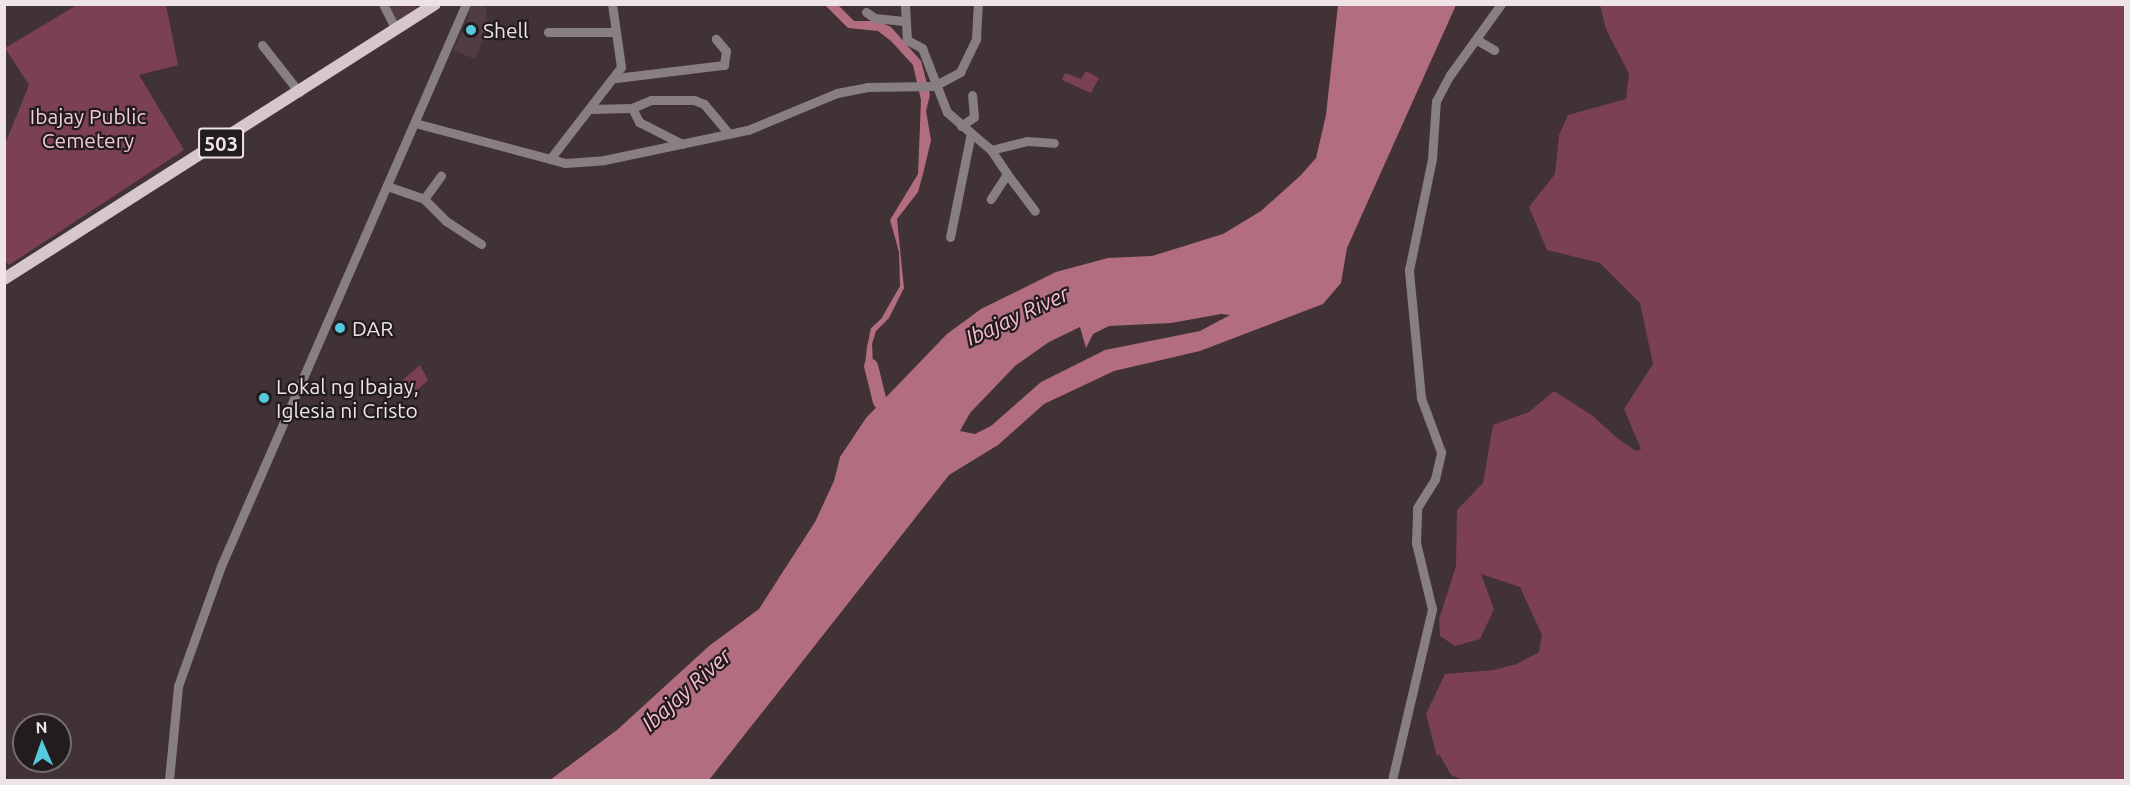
<!DOCTYPE html>
<html>
<head>
<meta charset="utf-8">
<style>
	body { margin:0 }
	#map { position:relative; width:2130px; height:785px; overflow:hidden; background:#413236; font-family:Ubuntu,sans-serif }
	div>[style] { position:absolute }
	[style*='--x'] { left:calc(var(--x)*1px); top:calc(var(--y)*1px); width:calc(var(--w)*1px); rotate:calc(var(--a)*1deg) }
	.built>* { inset:0; background:#513c41 }
	.green>* { inset:0; background:#7b4052 }
	.water>* { inset:0; background:#b26d81 }
	.river>* { height:14px; margin:-7px; padding:0 7px; transform-origin:7px; border-radius:7px; background:#b26d81 }
	.minor>* { height:9px; margin:-4.5px; padding:0 4.5px; transform-origin:4.5px; border-radius:4.5px; background:#877f81 }
	.major>* { height:12px; margin:-6px; padding:0 6px; transform-origin:6px; border-radius:6px; background:#d7c7ca }
	.dots>* { width:16px; height:16px; translate:-50% -50%; box-sizing:border-box; border:3px solid #231c1e; border-radius:50% }
	span { translate:-50% -50%; white-space:nowrap; text-align:center; line-height:1.15; -webkit-text-stroke:4.5px #231c1e; paint-order:stroke }
	.shield-label span { padding:2px 4px; background:#231c1e; border:2px solid; border-radius:4px; -webkit-text-stroke-width:0 }
	.shield-label { font-size:20px; color:#eee4e6; font-weight:700 }
	.poi-label { font-size:21px; color:#eee4e6 }
	.left { translate:0 -50%; text-align:left }
	.park-label { font-size:21px; color:#f4cbd5 }
	.water-label { font-size:22px; color:#fbbfcf; font-style:italic }
	.frame { position:absolute; inset:0; border:6px solid #eee4e6; pointer-events:none }
	.north { position:absolute; left:12px; top:713px; width:60px; height:60px; box-sizing:border-box; background:#231c1e; border:2px solid #746c6e; border-radius:50%; rotate:358deg; font-size:16px; font-weight:700; line-height:24px; text-align:center; color:#eee4e6 }
	.north::after { content:''; display:block; margin:auto; width:21px; height:27px; background:#55cadf; clip-path:polygon(50% 0,100% 100%,50% 72%,0 100%) }
</style>
</head>
<body>
<div id="map">
	<div class="built">
		<i style="clip-path:polygon(387px 5px,415px 5px,418px 10px,397px 22px)"></i>
		<i style="clip-path:polygon(471px 5px,486px 5px,487px 30px,475px 59px,453px 50px,466px 25px)"></i>
	</div>
	<div class="green">
		<i style="clip-path:polygon(77px 5px,166px 5px,178px 65px,139px 75px,184px 150px,9px 265px,4px 260px,5px 144px,29px 85px,5px 48px)"></i>
		<i style="clip-path:polygon(1600px 5px,2125px 5px,2125px 780px,1463px 780px,1451px 775px,1439px 754px,1437px 757px,1426px 714px,1445px 674px,1494px 670px,1517px 664px,1539px 652px,1542px 635px,1520px 587px,1481px 574px,1494px 609px,1480px 639px,1455px 646px,1440px 636px,1439px 619px,1456px 566px,1457px 510px,1483px 483px,1493px 425px,1529px 412px,1554px 391px,1593px 416px,1617px 438px,1636px 451px,1641px 449px,1624px 409px,1653px 364px,1640px 303px,1600px 263px,1547px 250px,1529px 207px,1555px 174px,1559px 135px,1568px 115px,1626px 99px,1629px 74px,1606px 29px)"></i>
		<i style="clip-path:polygon(1086px 71px,1099px 78px,1091px 93px,1062px 80px,1065px 73px,1081px 79px)"></i>
		<i style="clip-path:polygon(420px 365px,428px 380px,407px 400px,396px 386px)"></i>
	</div>
	<div class="water">
		<i style="clip-path:polygon(825px 5px,838px 5px,854px 21px,878px 21px,891px 27px,921px 61px,930px 95px,926px 111px,931px 140px,924px 170px,918px 192px,897px 219px,904px 288px,889px 318px,876px 331px,872px 344px,874px 384px,865px 364px,867px 347px,871px 328px,881px 319px,900px 286px,899px 252px,890px 220px,918px 174px,921px 100px,913px 65px,891px 41px,878px 31px,848px 28px)"></i>
		<i style="clip-path:polygon(evenodd,1338px 5px,1456px 5px,1347px 248px,1341px 283px,1323px 304px,1200px 351px,1114px 371px,1044px 404px,998px 445px,949px 475px,709px 780px,550px 780px,617px 730px,709px 646px,759px 609px,815px 522px,834px 481px,840px 457px,866px 418px,947px 334px,981px 309px,1056px 272px,1108px 258px,1152px 256px,1223px 234px,1261px 211px,1301px 175px,1316px 158px,1326px 115px,1338px 5px,1221px 314px,1230px 315px,1200px 331px,1105px 350px,1041px 382px,991px 426px,975px 434px,960px 431px,970px 413px,1015px 366px,1049px 342px,1080px 327px,1086px 348px,1093px 334px,1109px 326px,1171px 323px,1221px 314px)"></i>
	</div>
	<div class="river">
		<i style="--x:871;--y:366;--w:37;--a:76"></i>
	</div>
	<div class="minor">
		<i style="--x:383;--y:4;--w:28;--a:63"></i>
		<i style="--x:905;--y:4;--w:36;--a:87"></i>
		<i style="--x:907;--y:40;--w:17;--a:28"></i>
		<i style="--x:922;--y:48;--w:69;--a:68.7"></i>
		<i style="--x:947;--y:112;--w:32;--a:41"></i>
		<i style="--x:971;--y:133;--w:106;--a:101.4"></i>
		<i style="--x:866;--y:12;--w:11;--a:34"></i>
		<i style="--x:875;--y:18;--w:29;--a:6"></i>
		<i style="--x:548;--y:32;--w:67;--a:0"></i>
		<i style="--x:1477;--y:40;--w:20;--a:30"></i>
		<i style="--x:262;--y:45;--w:60;--a:51.8"></i>
		<i style="--x:616;--y:78;--w:109;--a:-6.9"></i>
		<i style="--x:724;--y:65;--w:14;--a:-82"></i>
		<i style="--x:726;--y:51;--w:16;--a:-130"></i>
		<i style="--x:632;--y:108;--w:16;--a:63"></i>
		<i style="--x:639;--y:122;--w:48;--a:27.1"></i>
		<i style="--x:590;--y:109;--w:42;--a:-1.4"></i>
		<i style="--x:632;--y:108;--w:21;--a:-23"></i>
		<i style="--x:651;--y:100;--w:43;--a:0"></i>
		<i style="--x:694;--y:100;--w:11;--a:22"></i>
		<i style="--x:704;--y:104;--w:39;--a:50"></i>
		<i style="--x:415;--y:123;--w:155;--a:14.9"></i>
		<i style="--x:565;--y:163;--w:39;--a:-4"></i>
		<i style="--x:604;--y:160;--w:147;--a:-11.8"></i>
		<i style="--x:748;--y:130;--w:96;--a:-22.6"></i>
		<i style="--x:837;--y:93;--w:31;--a:-11"></i>
		<i style="--x:867;--y:87;--w:67;--a:-0.9"></i>
		<i style="--x:934;--y:86;--w:30;--a:-28"></i>
		<i style="--x:960;--y:72;--w:37;--a:-64"></i>
		<i style="--x:976;--y:39;--w:35;--a:-87"></i>
		<i style="--x:961;--y:126;--w:16;--a:-35"></i>
		<i style="--x:974;--y:117;--w:22;--a:-95"></i>
		<i style="--x:971;--y:133;--w:26;--a:40"></i>
		<i style="--x:991;--y:150;--w:29;--a:56"></i>
		<i style="--x:1007;--y:174;--w:30;--a:123"></i>
		<i style="--x:991;--y:150;--w:37;--a:-14"></i>
		<i style="--x:1027;--y:141;--w:27;--a:4"></i>
		<i style="--x:550;--y:159;--w:116;--a:-52.3"></i>
		<i style="--x:621;--y:67;--w:64;--a:-98.1"></i>
		<i style="--x:1007;--y:174;--w:46;--a:52.9"></i>
		<i style="--x:387;--y:186;--w:39;--a:19"></i>
		<i style="--x:424;--y:199;--w:31;--a:45"></i>
		<i style="--x:446;--y:221;--w:42;--a:33.3"></i>
		<i style="--x:424;--y:199;--w:29;--a:-54"></i>
		<i style="--x:169;--y:780;--w:94;--a:-84.5"></i>
		<i style="--x:178;--y:686;--w:127;--a:-70.3"></i>
		<i style="--x:221;--y:566;--w:613;--a:-66.45"></i>
		<i style="--x:1392;--y:780;--w:176;--a:-76.8"></i>
		<i style="--x:1432;--y:609;--w:68;--a:-103.6"></i>
		<i style="--x:1416;--y:543;--w:35;--a:-88"></i>
		<i style="--x:1417;--y:508;--w:34;--a:-58"></i>
		<i style="--x:1435;--y:479;--w:28;--a:-77"></i>
		<i style="--x:1441;--y:452;--w:58;--a:-110.3"></i>
		<i style="--x:1421;--y:398;--w:129;--a:-95.4"></i>
		<i style="--x:1409;--y:270;--w:113;--a:-78.3"></i>
		<i style="--x:1432;--y:159;--w:58;--a:-86.1"></i>
		<i style="--x:1436;--y:101;--w:30;--a:-62"></i>
		<i style="--x:1450;--y:75;--w:87;--a:-54.3"></i>
	</div>
	<div class="major">
		<i style="--x:4;--y:279;--w:511;--a:-32.54"></i>
	</div>
	<div class="dots">
		<i style="left:471px;top:30px;background:#55cadf"></i>
		<i style="left:340px;top:328px;background:#55cadf"></i>
		<i style="left:264px;top:398px;background:#55cadf"></i>
	</div>
	<div class="shield-label">
		<span style="left:221px;top:143px">503</span>
	</div>
	<div class="poi-label">
		<span class="left" style="left:483px;top:30px">Shell</span>
		<span class="left" style="left:352px;top:328px">DAR</span>
		<span class="left" style="left:276px;top:398px">Lokal ng Ibajay,<br>Iglesia ni Cristo</span>
	</div>
	<div class="park-label">
		<span style="left:88px;top:128px">Ibajay Public<br>Cemetery</span>
	</div>
	<div class="water-label">
		<span style="left:1017px;top:315px;rotate:-25deg">Ibajay River</span>
		<span style="left:686px;top:689px;rotate:-42deg">Ibajay River</span>
	</div>
	<div class="frame"></div>
	<div class="north">N</div>
</div>
</body>
</html>
